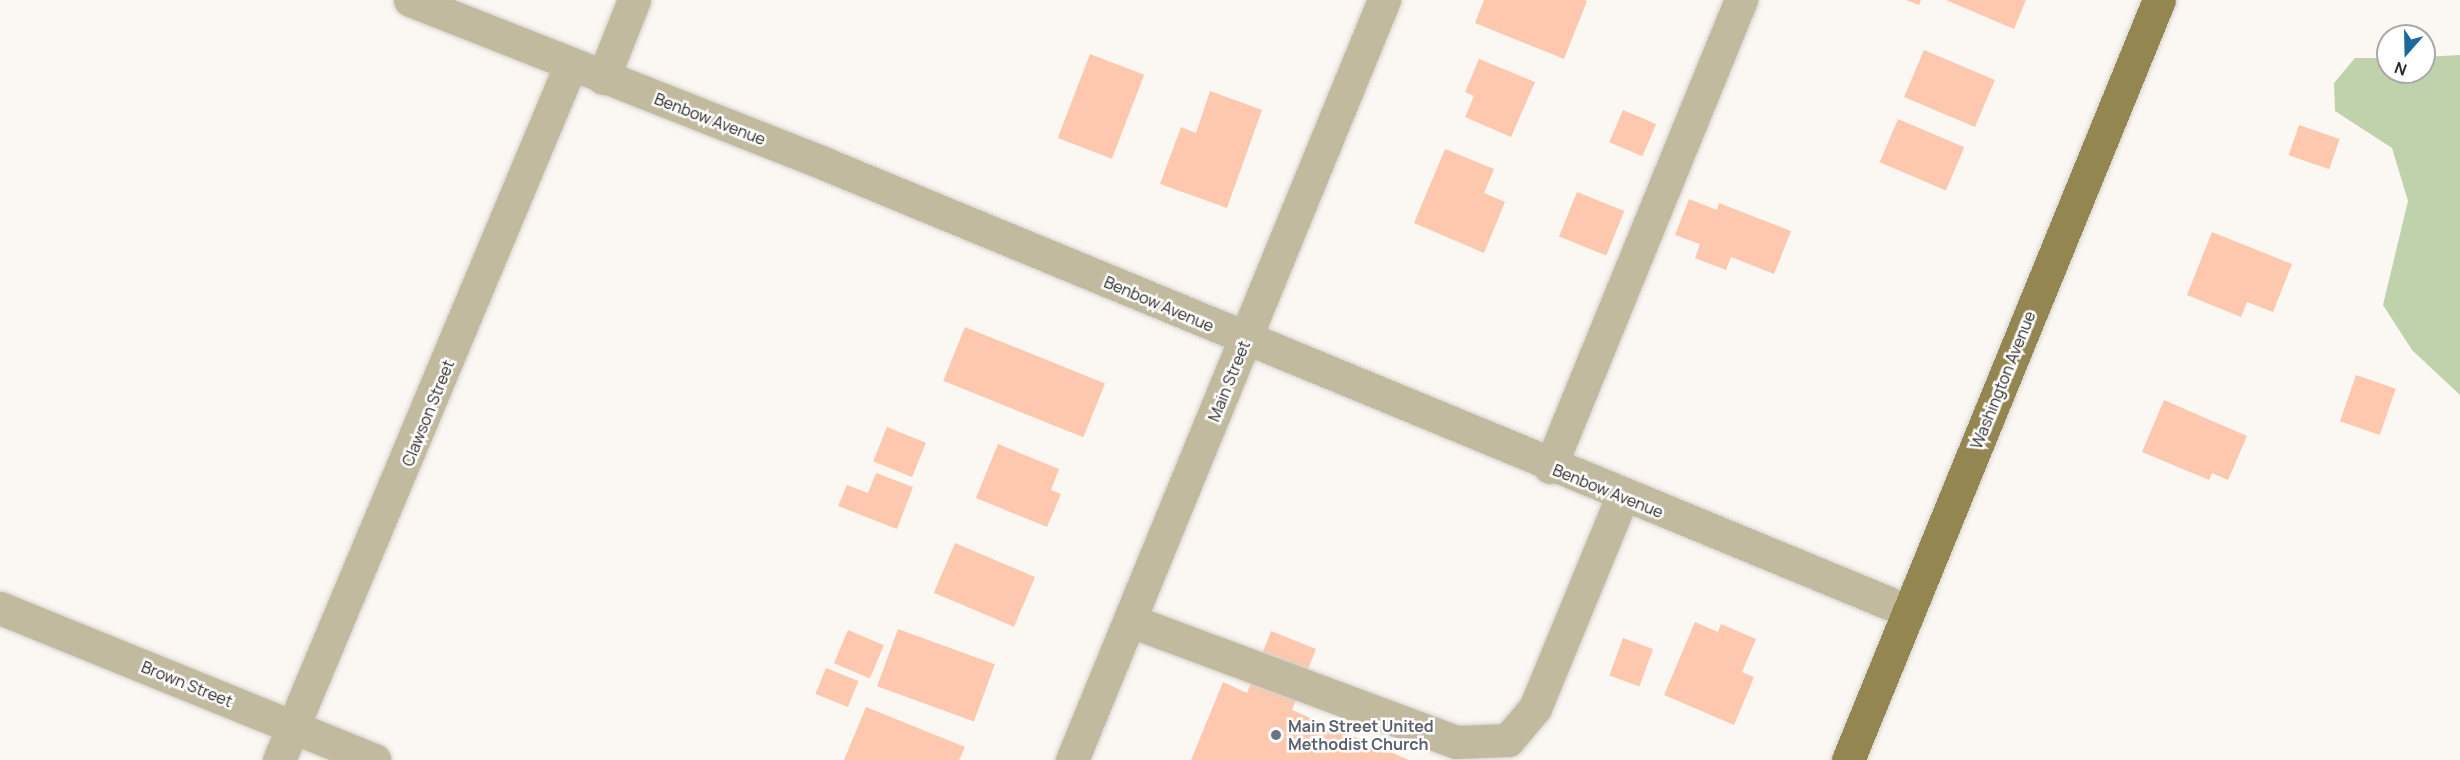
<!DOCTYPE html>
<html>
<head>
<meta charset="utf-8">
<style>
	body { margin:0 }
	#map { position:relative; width:2460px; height:760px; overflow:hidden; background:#fbf7f2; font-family:Manrope,sans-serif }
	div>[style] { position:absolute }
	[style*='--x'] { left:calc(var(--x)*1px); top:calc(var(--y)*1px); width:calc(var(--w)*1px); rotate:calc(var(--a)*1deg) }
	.green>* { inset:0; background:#bfd2ac }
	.building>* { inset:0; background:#fdc8ad; transform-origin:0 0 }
	.roads { filter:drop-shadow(0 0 2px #d5d2cd) drop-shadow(0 0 2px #d5d2cd) }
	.minor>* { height:33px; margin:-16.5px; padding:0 16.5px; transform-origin:16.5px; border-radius:16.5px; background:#c1ba9e }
	.major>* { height:33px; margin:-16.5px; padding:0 16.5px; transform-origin:16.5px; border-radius:16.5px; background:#948650 }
	.dots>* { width:16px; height:16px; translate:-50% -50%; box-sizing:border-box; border:3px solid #fff; border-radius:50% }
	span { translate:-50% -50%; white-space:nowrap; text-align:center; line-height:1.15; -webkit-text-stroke:5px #fff; paint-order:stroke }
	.street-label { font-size:16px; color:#2a2827 }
	.worship-label { font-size:16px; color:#5b616d; font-weight:700 }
	.left { translate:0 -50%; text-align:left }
	.north { position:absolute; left:2376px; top:24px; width:60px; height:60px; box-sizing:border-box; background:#fff; border:2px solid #aaa9a9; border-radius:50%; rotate:200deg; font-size:16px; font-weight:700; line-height:24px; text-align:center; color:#2a2827 }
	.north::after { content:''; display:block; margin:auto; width:21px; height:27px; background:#1c699c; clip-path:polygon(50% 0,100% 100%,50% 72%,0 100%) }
</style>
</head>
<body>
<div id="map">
	<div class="green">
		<i style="clip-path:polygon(2460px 55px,2460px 395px,2412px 350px,2383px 305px,2408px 201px,2392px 148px,2335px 111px,2334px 83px,2355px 58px,2388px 58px,2388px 72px,2424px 72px,2424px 57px)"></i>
	</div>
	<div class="building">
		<i style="clip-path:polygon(1484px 0,1584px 0,1587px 1px,1564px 59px,1475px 23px)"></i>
		<i style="clip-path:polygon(1906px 0,1921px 0,1919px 5px)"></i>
		<i style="clip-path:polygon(1946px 0,2026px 0,2014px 29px)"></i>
		<i style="left:1924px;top:50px;width:77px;height:51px;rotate:23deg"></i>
		<i style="left:1090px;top:54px;width:58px;height:90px;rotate:21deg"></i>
		<i style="clip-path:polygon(1479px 59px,1535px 82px,1511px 137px,1465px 117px,1474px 96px,1465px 92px)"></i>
		<i style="clip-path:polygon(1210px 91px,1262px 110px,1227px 208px,1160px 184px,1181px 127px,1196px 133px)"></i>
		<i style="left:1623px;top:110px;width:36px;height:35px;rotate:23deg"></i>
		<i style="left:1898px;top:119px;width:72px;height:47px;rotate:23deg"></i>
		<i style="left:2299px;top:125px;width:43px;height:32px;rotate:19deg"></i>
		<i style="clip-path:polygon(1445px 149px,1494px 169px,1484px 193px,1505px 202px,1484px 253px,1414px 223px)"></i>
		<i style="left:1577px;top:192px;width:51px;height:48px;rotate:22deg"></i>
		<i style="clip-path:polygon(1689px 199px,1717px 210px,1719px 203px,1791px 231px,1774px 274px,1731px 257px,1726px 270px,1695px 258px,1700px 244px,1675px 235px)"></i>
		<i style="clip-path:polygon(2212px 232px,2292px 264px,2273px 312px,2247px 302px,2241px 317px,2187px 295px)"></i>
		<i style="left:965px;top:327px;width:151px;height:58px;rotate:22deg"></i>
		<i style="left:2356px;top:375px;width:42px;height:49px;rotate:19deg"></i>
		<i style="clip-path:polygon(2164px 400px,2247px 436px,2228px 480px,2212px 473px,2209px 480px,2142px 452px)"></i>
		<i style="left:887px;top:427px;width:42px;height:37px;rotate:22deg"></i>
		<i style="clip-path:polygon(998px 444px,1059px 469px,1051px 490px,1061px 494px,1047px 527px,976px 498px)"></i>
		<i style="clip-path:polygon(876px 473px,913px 487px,897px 529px,838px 506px,847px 485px,868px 493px)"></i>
		<i style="left:955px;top:543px;width:87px;height:54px;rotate:23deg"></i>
		<i style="clip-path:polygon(1695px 622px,1718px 632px,1721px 624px,1756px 639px,1742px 672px,1754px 677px,1734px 725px,1664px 695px)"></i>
		<i style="left:898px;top:629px;width:103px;height:61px;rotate:20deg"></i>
		<i style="left:848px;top:630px;width:39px;height:36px;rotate:23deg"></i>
		<i style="clip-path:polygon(1271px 631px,1316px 649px,1292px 710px,1409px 760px,1191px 760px,1223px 682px,1247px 693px)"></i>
		<i style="left:1623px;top:638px;width:32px;height:40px;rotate:20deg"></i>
		<i style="left:826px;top:668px;width:35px;height:28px;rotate:22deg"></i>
		<i style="clip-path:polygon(866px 707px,965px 747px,959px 760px,844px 760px)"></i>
	</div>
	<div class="roads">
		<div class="minor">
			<i style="--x:410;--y:0;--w:449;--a:21.5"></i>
			<i style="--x:828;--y:165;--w:1168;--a:22.44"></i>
			<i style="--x:603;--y:78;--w:84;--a:-68.3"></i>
			<i style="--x:1550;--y:467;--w:505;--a:-67.76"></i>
			<i style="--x:0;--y:608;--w:404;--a:22.1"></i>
			<i style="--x:1131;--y:621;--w:347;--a:20.4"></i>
			<i style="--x:1456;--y:742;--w:52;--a:-2.2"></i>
			<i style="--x:1508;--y:740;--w:42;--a:-49.8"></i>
			<i style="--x:1535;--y:708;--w:228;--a:-67.6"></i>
			<i style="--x:279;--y:760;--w:755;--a:-67.24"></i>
			<i style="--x:1072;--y:760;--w:822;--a:-67.68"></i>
		</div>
		<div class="major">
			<i style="--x:1848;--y:760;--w:821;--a:-67.75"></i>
		</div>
	</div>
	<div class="dots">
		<i style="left:1276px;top:735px;background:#6b7280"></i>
	</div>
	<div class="street-label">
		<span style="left:710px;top:119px;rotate:21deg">Benbow Avenue</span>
		<span style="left:1159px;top:304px;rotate:23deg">Benbow Avenue</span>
		<span style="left:2003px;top:380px;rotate:-68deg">Washington Avenue</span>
		<span style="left:1229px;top:381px;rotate:-68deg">Main Street</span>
		<span style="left:428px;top:413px;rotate:-68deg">Clawson Street</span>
		<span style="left:1608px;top:491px;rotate:22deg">Benbow Avenue</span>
		<span style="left:187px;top:684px;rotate:22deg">Brown Street</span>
	</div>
	<div class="worship-label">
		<span class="left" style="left:1288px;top:735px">Main Street United<br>Methodist Church</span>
	</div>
	<div class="north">N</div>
</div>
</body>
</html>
